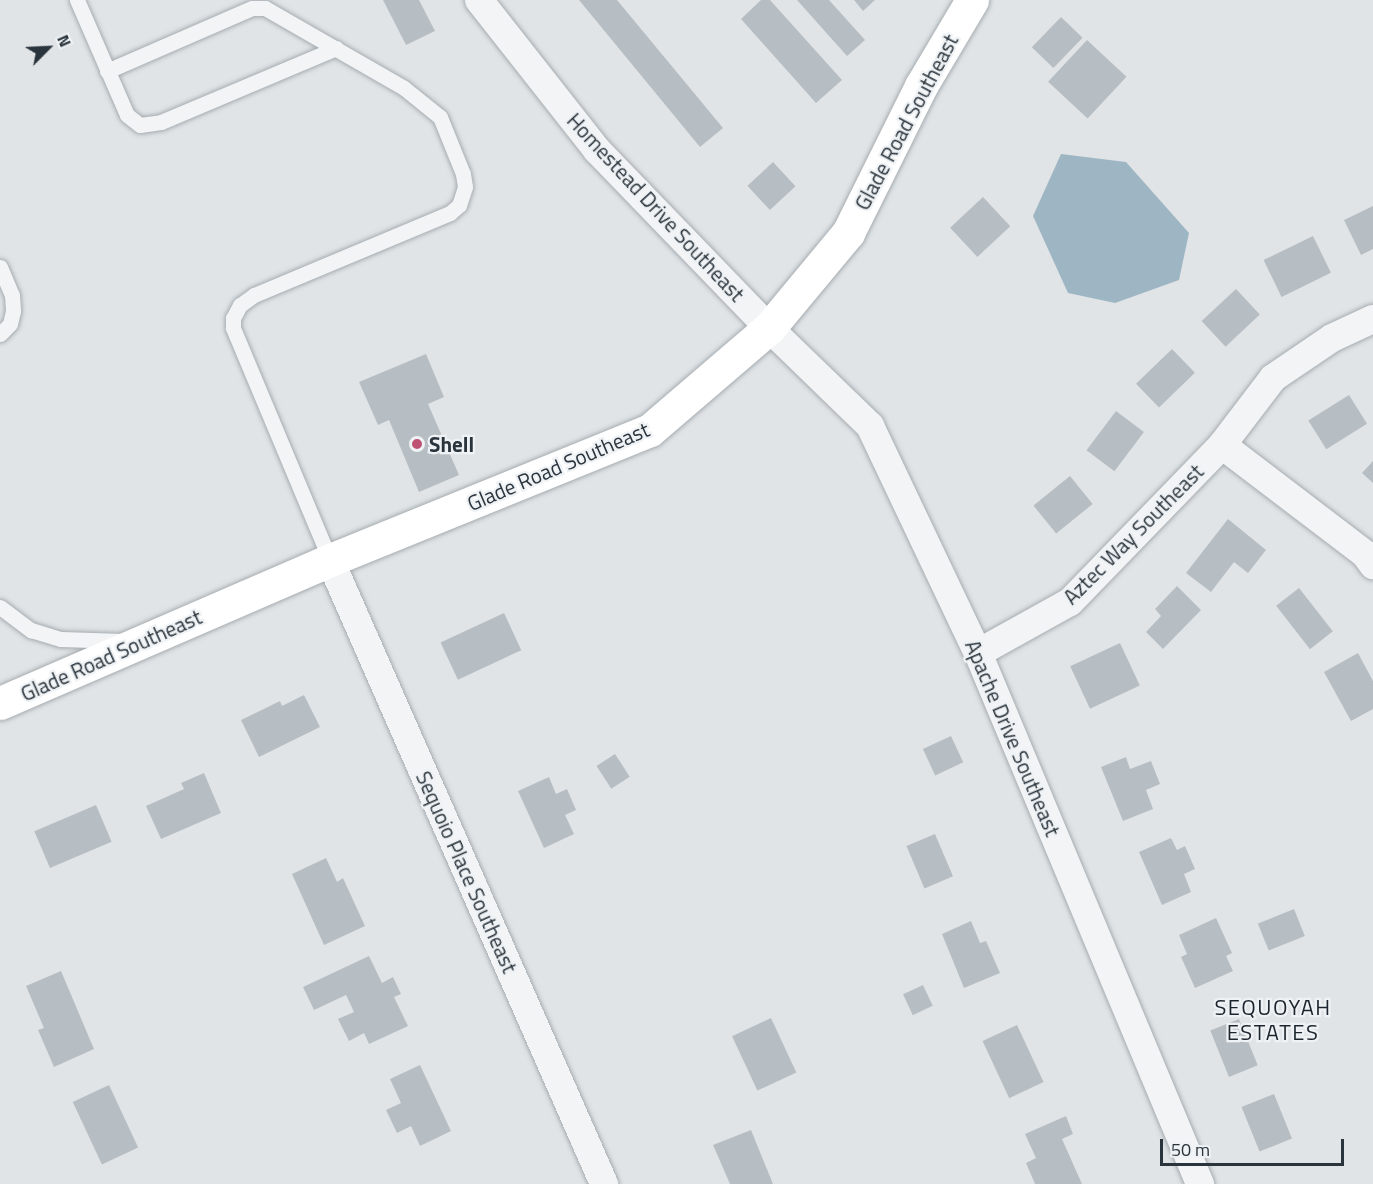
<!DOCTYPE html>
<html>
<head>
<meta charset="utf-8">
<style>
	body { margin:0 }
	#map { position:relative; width:1373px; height:1184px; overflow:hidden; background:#e0e4e7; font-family:"Titillium Web",sans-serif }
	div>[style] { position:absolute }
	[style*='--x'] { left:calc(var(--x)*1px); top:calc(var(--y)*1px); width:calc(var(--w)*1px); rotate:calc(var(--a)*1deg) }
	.water>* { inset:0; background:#9eb6c3 }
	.building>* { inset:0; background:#b7bec3; transform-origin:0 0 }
	.roads { filter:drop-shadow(0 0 2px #a6acb0) drop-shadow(0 0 2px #a6acb0) }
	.lane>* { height:15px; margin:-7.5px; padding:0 7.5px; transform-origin:7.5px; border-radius:7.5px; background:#f2f4f6 }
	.street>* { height:28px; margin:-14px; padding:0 14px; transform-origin:14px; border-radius:14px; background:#f2f4f6 }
	.secondary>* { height:33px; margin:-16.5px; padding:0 16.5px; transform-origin:16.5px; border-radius:16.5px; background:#fff }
	.dots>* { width:16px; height:16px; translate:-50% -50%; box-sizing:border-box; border:3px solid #eff2f5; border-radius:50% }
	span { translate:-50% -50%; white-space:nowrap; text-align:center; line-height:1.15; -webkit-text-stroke:4.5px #eff2f5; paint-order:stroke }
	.street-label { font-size:21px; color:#2a343c }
	.poi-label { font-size:21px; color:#2a343c; font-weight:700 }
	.left { translate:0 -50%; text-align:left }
	.neighbourhood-label { font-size:22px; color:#1c252d; letter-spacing:1.5px }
	.north { position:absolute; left:18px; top:18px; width:60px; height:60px; -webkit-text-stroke:4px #eff2f5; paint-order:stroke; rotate:66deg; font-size:16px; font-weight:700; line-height:24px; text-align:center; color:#2a343c }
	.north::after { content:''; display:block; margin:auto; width:21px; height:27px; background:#2a343c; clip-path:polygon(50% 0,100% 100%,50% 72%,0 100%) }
	.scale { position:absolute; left:1160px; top:1139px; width:184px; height:27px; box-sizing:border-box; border:3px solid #2a343c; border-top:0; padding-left:8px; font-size:18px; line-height:21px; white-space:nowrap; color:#2a343c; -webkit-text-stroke:4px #eff2f5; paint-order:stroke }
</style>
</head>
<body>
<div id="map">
	<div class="water">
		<i style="clip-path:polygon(1061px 154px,1126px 162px,1189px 233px,1179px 280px,1115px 303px,1068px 293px,1033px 216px)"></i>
	</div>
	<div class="building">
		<i style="clip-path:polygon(383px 0,419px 0,435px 31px,406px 45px)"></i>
		<i style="clip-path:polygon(579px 0,617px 0,723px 128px,700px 147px)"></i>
		<i style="clip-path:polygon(761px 0,770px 0,842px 80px,816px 103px,741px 19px)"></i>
		<i style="clip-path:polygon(797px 0,829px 0,865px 40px,847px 56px)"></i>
		<i style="clip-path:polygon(854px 0,875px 0,863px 11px)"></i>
		<i style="left:1061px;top:17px;width:30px;height:42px;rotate:44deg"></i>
		<i style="left:1087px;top:40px;width:54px;height:57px;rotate:43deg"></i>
		<i style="left:773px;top:162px;width:33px;height:35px;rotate:47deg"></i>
		<i style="left:983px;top:197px;width:40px;height:45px;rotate:47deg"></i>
		<i style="clip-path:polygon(1373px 206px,1373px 249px,1361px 255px,1344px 220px)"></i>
		<i style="left:1313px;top:236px;width:41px;height:55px;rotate:64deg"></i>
		<i style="left:1236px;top:289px;width:35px;height:47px;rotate:47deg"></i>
		<i style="left:1172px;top:349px;width:33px;height:50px;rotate:46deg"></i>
		<i style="clip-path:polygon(426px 354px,444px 397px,428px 404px,459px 475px,419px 492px,389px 420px,378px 425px,359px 382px)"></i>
		<i style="left:1349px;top:395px;width:34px;height:48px;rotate:58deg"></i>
		<i style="left:1116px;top:411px;width:35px;height:49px;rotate:37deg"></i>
		<i style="clip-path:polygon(1373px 461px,1373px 483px,1362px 473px)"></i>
		<i style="left:1070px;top:476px;width:36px;height:47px;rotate:51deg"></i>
		<i style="clip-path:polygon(1228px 519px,1266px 550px,1248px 573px,1234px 562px,1211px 592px,1186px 573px)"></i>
		<i style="clip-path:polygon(1177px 586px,1201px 610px,1163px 649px,1146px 632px,1161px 616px,1155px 609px)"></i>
		<i style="left:1299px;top:588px;width:55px;height:29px;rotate:52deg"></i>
		<i style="left:504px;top:613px;width:41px;height:70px;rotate:65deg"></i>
		<i style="left:1120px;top:643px;width:47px;height:55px;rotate:65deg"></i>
		<i style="clip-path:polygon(1358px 653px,1373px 681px,1373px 709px,1351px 721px,1324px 672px)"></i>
		<i style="clip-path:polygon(304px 695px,320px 727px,259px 757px,241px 720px,280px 701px,282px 706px)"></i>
		<i style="left:951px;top:736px;width:29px;height:31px;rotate:65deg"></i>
		<i style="left:615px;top:754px;width:27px;height:22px;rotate:57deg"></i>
		<i style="clip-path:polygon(1126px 757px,1130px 769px,1151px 761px,1160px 784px,1146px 790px,1153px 809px,1123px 821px,1101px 767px)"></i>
		<i style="clip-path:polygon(204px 773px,221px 813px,161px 839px,146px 806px,184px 789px,181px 783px)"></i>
		<i style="clip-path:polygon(549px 777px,556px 794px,567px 789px,576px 810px,565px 815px,574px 834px,544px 848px,518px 791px)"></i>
		<i style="left:96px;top:805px;width:40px;height:67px;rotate:67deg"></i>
		<i style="left:935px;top:834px;width:46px;height:31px;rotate:67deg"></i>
		<i style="clip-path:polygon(1171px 838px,1177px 850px,1185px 846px,1195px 869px,1184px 874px,1191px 892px,1162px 905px,1139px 852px)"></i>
		<i style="clip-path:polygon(326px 858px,337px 882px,343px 878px,365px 926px,324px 945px,292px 874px)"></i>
		<i style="left:1294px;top:909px;width:29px;height:39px;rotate:68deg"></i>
		<i style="clip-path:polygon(1216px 918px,1232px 953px,1226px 956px,1233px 971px,1195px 988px,1181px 957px,1187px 954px,1179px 935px)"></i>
		<i style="clip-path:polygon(971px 921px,980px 943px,986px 941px,1000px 973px,964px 988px,942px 934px)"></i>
		<i style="clip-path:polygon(369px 956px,382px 983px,393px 977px,401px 994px,394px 997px,408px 1026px,369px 1044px,364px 1033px,349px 1041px,338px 1019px,354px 1012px,346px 995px,314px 1010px,303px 987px)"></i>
		<i style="clip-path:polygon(61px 971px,94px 1049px,54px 1067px,38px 1030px,44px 1028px,26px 986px)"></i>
		<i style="left:923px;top:985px;width:23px;height:22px;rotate:65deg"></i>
		<i style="left:771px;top:1018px;width:60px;height:43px;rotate:65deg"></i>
		<i style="left:1239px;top:1019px;width:50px;height:31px;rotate:68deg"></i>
		<i style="left:1017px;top:1025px;width:63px;height:38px;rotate:65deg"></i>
		<i style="clip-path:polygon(420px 1065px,451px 1131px,420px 1146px,411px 1126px,397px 1133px,386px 1110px,401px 1103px,390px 1079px)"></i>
		<i style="left:109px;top:1085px;width:69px;height:40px;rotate:65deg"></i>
		<i style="left:1274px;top:1094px;width:48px;height:35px;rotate:68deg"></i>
		<i style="clip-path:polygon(1066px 1116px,1073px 1134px,1062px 1139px,1082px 1184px,1035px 1184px,1026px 1163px,1036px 1158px,1025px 1134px)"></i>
		<i style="clip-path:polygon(751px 1130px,773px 1184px,730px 1184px,713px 1145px)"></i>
	</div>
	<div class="roads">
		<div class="lane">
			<i style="--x:77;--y:0;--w:125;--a:66.5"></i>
			<i style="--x:127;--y:115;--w:16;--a:38"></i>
			<i style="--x:140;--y:125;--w:21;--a:-8"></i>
			<i style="--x:161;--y:122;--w:190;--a:-22.9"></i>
			<i style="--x:107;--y:71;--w:158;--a:-23.5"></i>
			<i style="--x:252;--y:8;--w:13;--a:0"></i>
			<i style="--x:265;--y:8;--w:160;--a:29.9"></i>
			<i style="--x:404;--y:88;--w:46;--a:38.9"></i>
			<i style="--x:440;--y:117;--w:61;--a:68"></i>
			<i style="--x:463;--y:174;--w:13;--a:81"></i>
			<i style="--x:465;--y:187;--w:19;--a:108"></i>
			<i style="--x:459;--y:205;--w:12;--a:138"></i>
			<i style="--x:450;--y:213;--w:212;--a:157.3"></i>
			<i style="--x:254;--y:295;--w:17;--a:144"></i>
			<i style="--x:240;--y:305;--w:15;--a:118"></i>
			<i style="--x:233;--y:318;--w:10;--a:90"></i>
			<i style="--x:233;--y:328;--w:251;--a:67.3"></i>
			<i style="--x:0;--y:267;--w:30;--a:67"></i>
			<i style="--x:12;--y:295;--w:16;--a:86"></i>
			<i style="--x:13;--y:311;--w:13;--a:103"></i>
			<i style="--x:10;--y:324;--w:14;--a:135"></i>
			<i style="--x:0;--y:607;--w:39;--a:37"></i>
			<i style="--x:31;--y:630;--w:31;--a:17"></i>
			<i style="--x:61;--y:639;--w:62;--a:1.8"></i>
		</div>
		<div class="street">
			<i style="--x:479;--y:0;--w:191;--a:51.8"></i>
			<i style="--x:597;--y:150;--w:248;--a:46"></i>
			<i style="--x:769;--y:328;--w:141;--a:44.1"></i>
			<i style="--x:870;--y:426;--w:251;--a:64.6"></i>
			<i style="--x:978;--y:653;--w:576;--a:67.31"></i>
			<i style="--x:1222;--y:445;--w:84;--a:-52.7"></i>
			<i style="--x:1273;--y:378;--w:71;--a:-34.1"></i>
			<i style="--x:1332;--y:338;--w:45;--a:-24.9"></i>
			<i style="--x:330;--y:560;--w:682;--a:66.29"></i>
			<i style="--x:978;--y:653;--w:105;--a:-29"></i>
			<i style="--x:1070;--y:602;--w:219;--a:-45.9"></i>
			<i style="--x:1222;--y:445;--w:180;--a:37.3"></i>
			<i style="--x:1365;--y:554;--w:14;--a:54"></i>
		</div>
		<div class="secondary">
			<i style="--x:0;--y:703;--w:360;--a:-23.4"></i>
			<i style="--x:330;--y:560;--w:345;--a:-22.1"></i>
			<i style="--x:650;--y:430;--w:157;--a:-40.6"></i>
			<i style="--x:769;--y:328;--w:124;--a:-50.3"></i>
			<i style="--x:848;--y:233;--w:164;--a:-63.6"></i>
			<i style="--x:921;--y:86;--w:100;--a:-59.3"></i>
		</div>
	</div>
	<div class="dots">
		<i style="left:417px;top:444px;background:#bf5174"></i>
	</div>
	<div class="street-label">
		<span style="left:906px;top:122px;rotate:-62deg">Glade Road Southeast</span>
		<span style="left:656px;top:207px;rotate:47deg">Homestead Drive Southeast</span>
		<span style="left:558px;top:466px;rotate:-23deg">Glade Road Southeast</span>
		<span style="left:1133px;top:534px;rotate:-45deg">Aztec Way Southeast</span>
		<span style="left:111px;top:655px;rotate:-24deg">Glade Road Southeast</span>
		<span style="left:1013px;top:738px;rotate:67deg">Apache Drive Southeast</span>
		<span style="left:467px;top:872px;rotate:66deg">Sequoio Place Southeast</span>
	</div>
	<div class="poi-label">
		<span class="left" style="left:429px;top:444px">Shell</span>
	</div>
	<div class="neighbourhood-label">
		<span style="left:1273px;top:1020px">SEQUOYAH<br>ESTATES</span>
	</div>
	<div class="north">N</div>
	<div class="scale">50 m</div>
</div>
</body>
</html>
